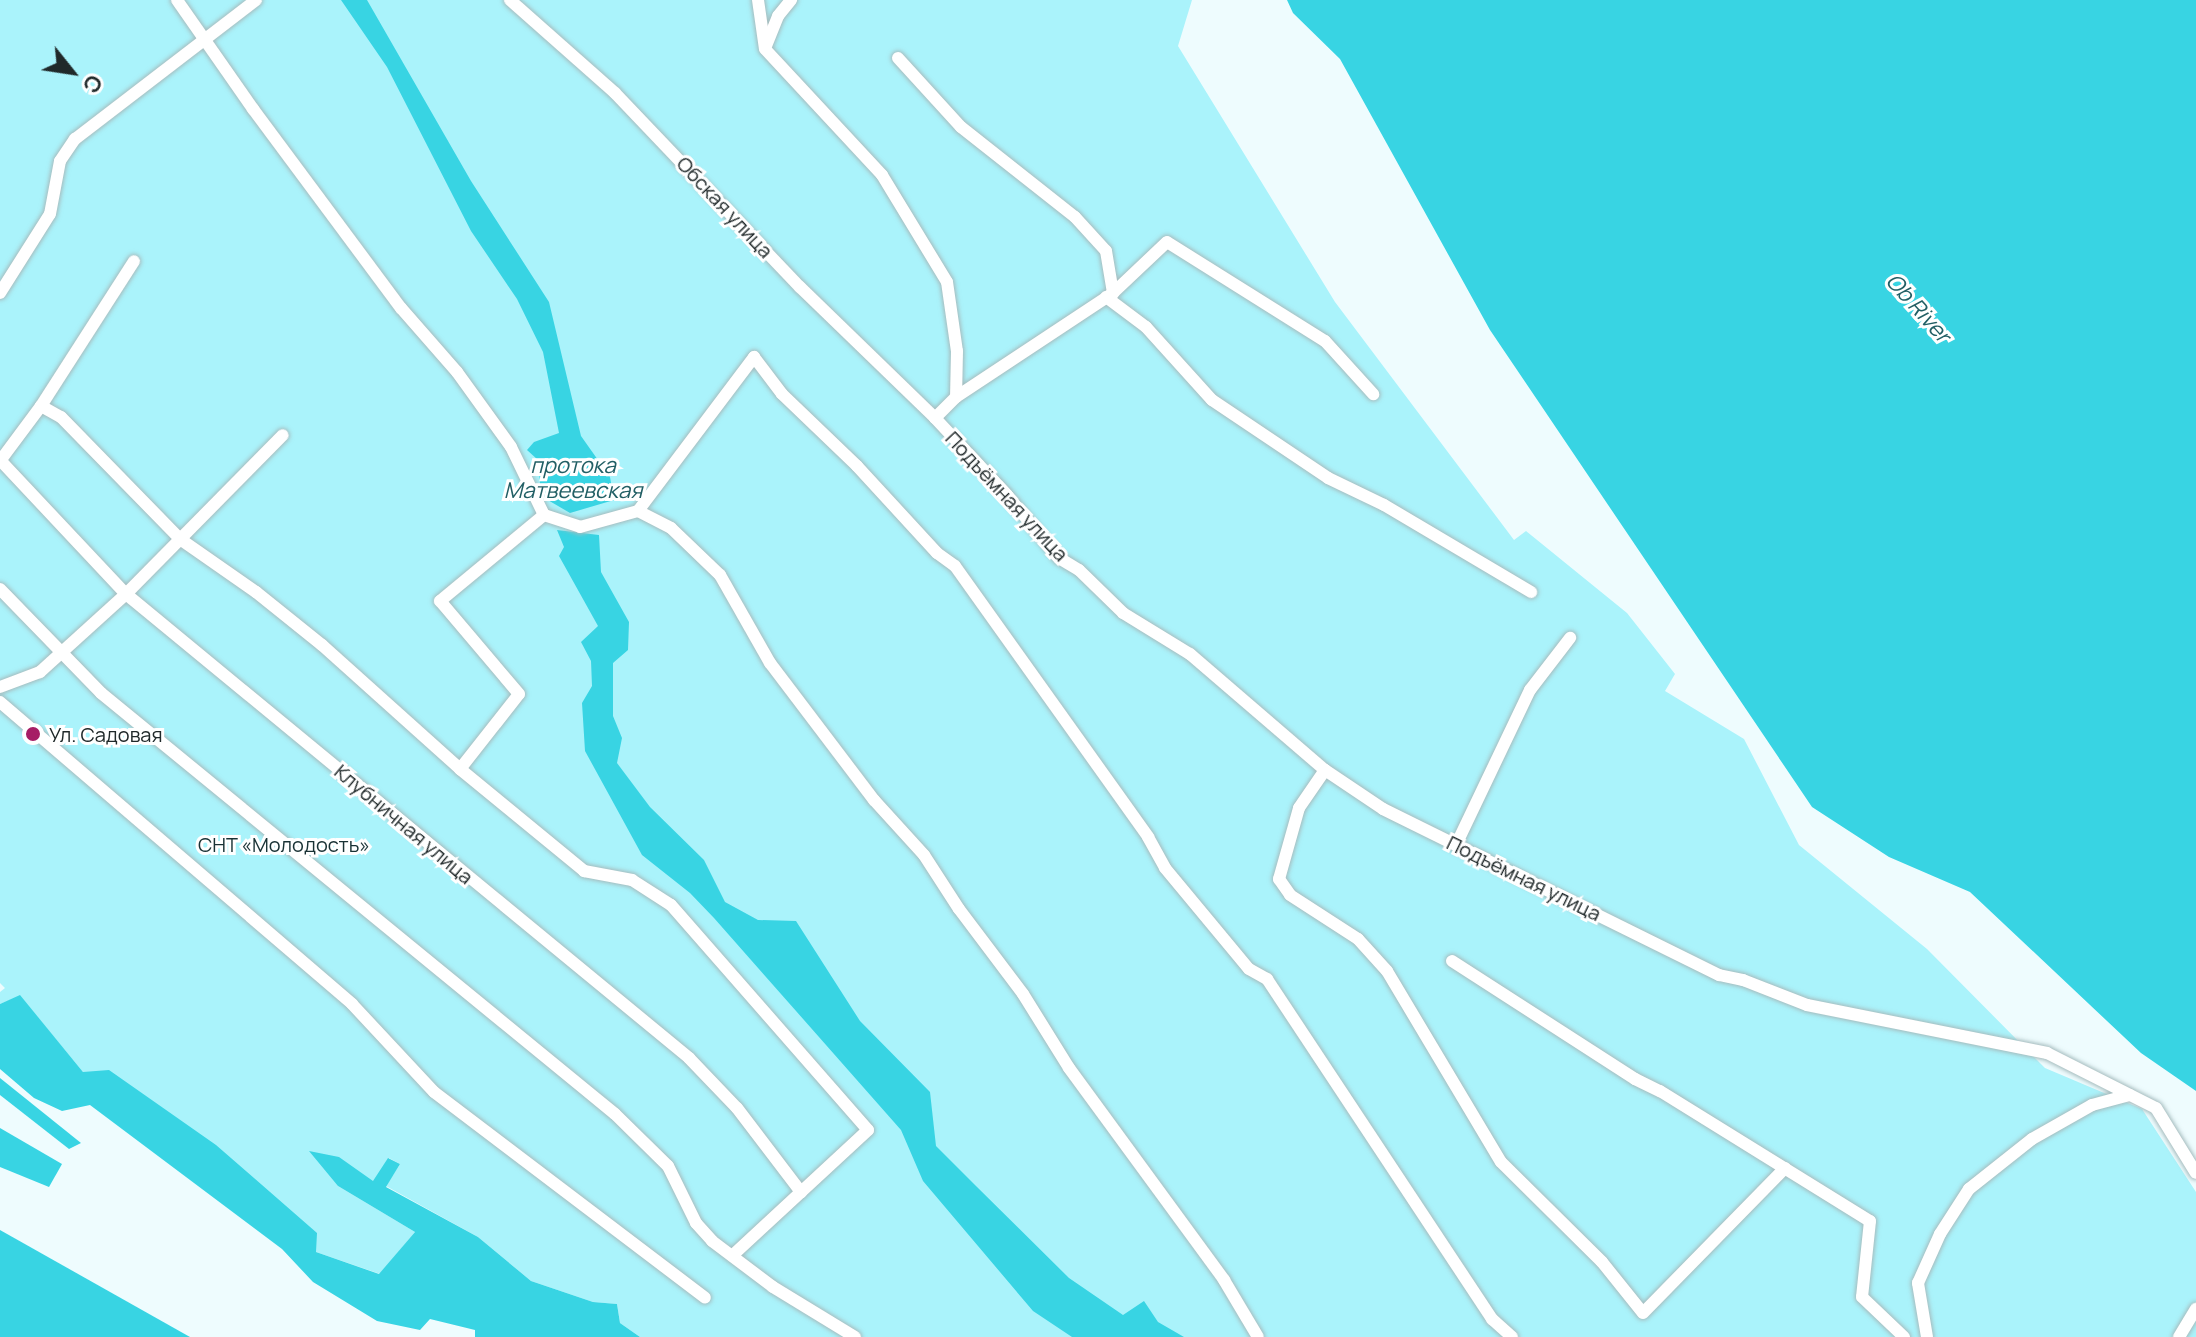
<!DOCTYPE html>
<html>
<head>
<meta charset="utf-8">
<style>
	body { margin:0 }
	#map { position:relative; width:2196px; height:1337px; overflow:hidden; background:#eefcfe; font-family:Manrope,sans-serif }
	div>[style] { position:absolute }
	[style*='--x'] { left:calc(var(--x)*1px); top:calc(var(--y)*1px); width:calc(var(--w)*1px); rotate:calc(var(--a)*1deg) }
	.green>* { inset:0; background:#aaf3fb }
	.forest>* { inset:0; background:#38d4e3 }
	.roads { filter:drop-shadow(0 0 2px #a6bcbe) drop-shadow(0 0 2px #a6bcbe) }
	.minor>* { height:12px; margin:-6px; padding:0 6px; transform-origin:6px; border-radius:6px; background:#fff }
	.dots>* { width:22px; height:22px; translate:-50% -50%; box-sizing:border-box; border:4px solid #fff; border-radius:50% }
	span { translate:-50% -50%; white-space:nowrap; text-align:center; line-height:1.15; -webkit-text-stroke:6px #fff; paint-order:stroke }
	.street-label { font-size:20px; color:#20292a }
	.poi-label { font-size:20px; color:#20292a }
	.left { translate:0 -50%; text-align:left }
	.park-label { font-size:20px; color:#193235 }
	.water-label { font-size:22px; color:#225f65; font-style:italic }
	.north { position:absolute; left:32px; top:32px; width:80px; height:80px; -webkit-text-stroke:6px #fff; paint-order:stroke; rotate:120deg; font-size:22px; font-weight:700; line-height:32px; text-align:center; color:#20292a }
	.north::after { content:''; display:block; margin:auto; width:28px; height:36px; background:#20292a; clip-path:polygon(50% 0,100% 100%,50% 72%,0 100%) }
</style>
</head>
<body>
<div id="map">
	<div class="green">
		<i style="clip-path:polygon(0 0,1192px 0,1178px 46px,1335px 302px,1514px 540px,1526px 531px,1627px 613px,1675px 674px,1665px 691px,1744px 739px,1799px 845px,1927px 949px,2045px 1068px,2142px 1109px,2196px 1192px,2196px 1337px,640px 1337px,620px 1323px,617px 1304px,593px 1302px,531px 1281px,478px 1237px,386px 1186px,400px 1164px,389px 1158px,374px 1181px,338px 1186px,415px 1232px,380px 1274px,316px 1252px,83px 1072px,20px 996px,0 1004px,0 992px,5px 988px,0 983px)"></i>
	</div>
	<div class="forest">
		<i style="clip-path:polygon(341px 0,367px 0,471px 181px,549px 302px,581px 436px,610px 477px,614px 500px,570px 513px,541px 496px,538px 460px,527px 450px,534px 442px,559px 433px,543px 352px,517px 299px,471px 231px,387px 67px)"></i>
		<i style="clip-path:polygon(1287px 0,2196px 0,2196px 1091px,2141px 1053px,1970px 892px,1889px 857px,1812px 807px,1490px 330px,1340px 59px,1293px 13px)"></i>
		<i style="clip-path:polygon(557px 530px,599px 535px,601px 572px,629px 622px,628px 650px,613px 663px,613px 716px,622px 738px,617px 763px,650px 807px,704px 860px,725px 902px,758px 920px,796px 921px,860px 1021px,930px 1092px,936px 1146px,976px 1186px,1069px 1278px,1123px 1315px,1144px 1301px,1158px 1322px,1184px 1337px,1072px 1337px,1033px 1311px,923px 1181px,901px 1130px,714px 918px,690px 893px,642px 855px,585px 751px,582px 703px,592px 686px,591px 661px,581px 642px,598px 626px,559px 556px,564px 547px)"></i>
		<i style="clip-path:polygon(20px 995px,83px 1072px,109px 1070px,216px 1145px,317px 1233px,316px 1252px,379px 1274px,415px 1232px,338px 1186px,309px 1151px,339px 1157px,373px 1181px,388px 1158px,400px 1164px,386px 1187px,478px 1237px,531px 1281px,593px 1302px,617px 1304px,620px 1323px,640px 1337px,475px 1337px,475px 1330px,430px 1319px,420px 1330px,377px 1321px,313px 1282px,282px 1249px,90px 1105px,62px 1111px,34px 1098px,0 1069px,0 1004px)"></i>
		<i style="clip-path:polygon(0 1078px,81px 1143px,69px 1149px,0 1095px)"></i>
		<i style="clip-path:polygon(0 1128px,62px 1164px,49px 1187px,0 1167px)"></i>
		<i style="clip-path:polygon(0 1230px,190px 1337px,0 1337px)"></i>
	</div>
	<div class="roads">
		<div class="minor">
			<i style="--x:177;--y:0;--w:133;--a:55.1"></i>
			<i style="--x:253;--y:109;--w:248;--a:53.4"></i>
			<i style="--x:401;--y:308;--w:85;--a:48.8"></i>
			<i style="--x:457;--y:372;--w:92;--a:54.2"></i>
			<i style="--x:511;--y:447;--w:76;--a:64.1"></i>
			<i style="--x:544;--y:515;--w:38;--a:18"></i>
			<i style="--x:580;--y:527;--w:60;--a:-15.4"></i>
			<i style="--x:638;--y:511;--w:193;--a:-53"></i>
			<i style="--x:754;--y:357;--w:46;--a:52.9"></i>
			<i style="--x:782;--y:394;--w:104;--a:43.8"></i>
			<i style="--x:857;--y:466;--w:118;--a:47.4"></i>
			<i style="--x:937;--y:553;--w:22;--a:36"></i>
			<i style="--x:955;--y:566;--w:333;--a:54.5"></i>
			<i style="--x:1148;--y:837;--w:35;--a:61"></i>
			<i style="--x:1165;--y:868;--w:131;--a:50.3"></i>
			<i style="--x:1249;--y:969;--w:21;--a:29"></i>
			<i style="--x:1267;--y:979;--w:408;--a:56.5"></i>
			<i style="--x:1492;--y:1319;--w:27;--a:42"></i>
			<i style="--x:510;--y:0;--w:140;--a:41.5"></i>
			<i style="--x:615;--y:93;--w:268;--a:46.4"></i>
			<i style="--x:800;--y:287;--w:188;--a:44.1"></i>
			<i style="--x:935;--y:418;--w:105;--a:46.9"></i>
			<i style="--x:1007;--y:495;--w:82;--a:50.5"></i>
			<i style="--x:1059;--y:558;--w:23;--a:31"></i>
			<i style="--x:1079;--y:570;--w:62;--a:44.3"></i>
			<i style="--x:1123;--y:613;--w:79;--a:31.5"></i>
			<i style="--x:1190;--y:654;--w:178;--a:40.7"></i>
			<i style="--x:1325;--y:770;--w:70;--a:33.9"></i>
			<i style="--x:1383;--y:809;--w:375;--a:26.3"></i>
			<i style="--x:1719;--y:975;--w:25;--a:12"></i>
			<i style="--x:1743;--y:980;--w:69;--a:21.3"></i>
			<i style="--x:1807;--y:1005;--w:245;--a:11.3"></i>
			<i style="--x:2047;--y:1053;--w:122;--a:26.8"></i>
			<i style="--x:2156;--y:1108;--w:76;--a:58.4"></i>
			<i style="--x:758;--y:0;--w:49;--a:81.9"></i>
			<i style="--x:765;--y:49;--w:172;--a:47.1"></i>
			<i style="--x:882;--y:175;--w:125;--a:58.7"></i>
			<i style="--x:947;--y:282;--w:70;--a:81.8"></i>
			<i style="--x:957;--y:351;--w:46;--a:91.2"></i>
			<i style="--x:766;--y:46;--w:32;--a:-68"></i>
			<i style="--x:778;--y:16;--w:21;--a:-51"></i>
			<i style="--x:898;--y:58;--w:93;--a:47.6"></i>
			<i style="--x:961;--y:127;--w:145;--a:38.3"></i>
			<i style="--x:1075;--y:217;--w:46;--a:47.6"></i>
			<i style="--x:1106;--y:251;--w:43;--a:80.5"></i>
			<i style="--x:0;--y:293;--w:93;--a:-57.7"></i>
			<i style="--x:50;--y:214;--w:54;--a:-79.3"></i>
			<i style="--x:60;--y:161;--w:27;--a:-56"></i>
			<i style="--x:75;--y:139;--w:228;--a:-37.5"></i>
			<i style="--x:1106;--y:297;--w:50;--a:36.9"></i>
			<i style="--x:1146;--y:327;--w:98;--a:47.9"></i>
			<i style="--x:1212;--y:400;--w:140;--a:33.9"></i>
			<i style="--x:1328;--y:478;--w:62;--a:25.7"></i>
			<i style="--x:1384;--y:505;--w:171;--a:30.6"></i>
			<i style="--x:41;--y:406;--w:23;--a:29"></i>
			<i style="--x:61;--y:417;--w:170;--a:45.7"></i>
			<i style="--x:180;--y:539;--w:93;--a:34.9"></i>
			<i style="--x:256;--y:592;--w:85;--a:38.8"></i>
			<i style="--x:322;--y:645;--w:186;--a:41.9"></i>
			<i style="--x:460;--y:769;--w:161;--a:39.4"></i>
			<i style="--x:584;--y:871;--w:49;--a:10.6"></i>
			<i style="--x:632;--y:880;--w:46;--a:32.7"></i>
			<i style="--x:671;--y:905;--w:299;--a:48.8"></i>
			<i style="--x:868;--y:1130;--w:185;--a:137.2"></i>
			<i style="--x:935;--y:418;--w:30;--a:-45"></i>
			<i style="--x:956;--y:397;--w:188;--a:-33.5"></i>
			<i style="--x:1113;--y:293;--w:74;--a:-43.4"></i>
			<i style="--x:1167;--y:242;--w:186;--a:32.1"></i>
			<i style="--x:1325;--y:341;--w:72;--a:47.8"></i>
			<i style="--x:0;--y:460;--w:184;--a:46.8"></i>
			<i style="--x:126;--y:594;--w:730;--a:39.49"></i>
			<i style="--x:689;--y:1058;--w:69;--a:46.2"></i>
			<i style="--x:737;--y:1108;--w:106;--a:52.7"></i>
			<i style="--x:0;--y:461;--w:69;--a:-53.3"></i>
			<i style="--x:41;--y:406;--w:172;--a:-57.3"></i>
			<i style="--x:638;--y:511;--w:37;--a:27"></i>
			<i style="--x:671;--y:528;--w:68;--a:43.8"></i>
			<i style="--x:720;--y:575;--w:101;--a:60.4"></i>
			<i style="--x:770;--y:663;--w:172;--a:52.8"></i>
			<i style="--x:874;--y:800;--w:74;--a:47.7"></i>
			<i style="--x:924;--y:855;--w:64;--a:57.1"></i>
			<i style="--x:959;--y:909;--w:106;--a:53"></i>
			<i style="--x:1023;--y:994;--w:87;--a:58.1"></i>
			<i style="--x:1069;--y:1068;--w:263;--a:53.8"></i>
			<i style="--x:1224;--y:1280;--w:66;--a:59.2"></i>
			<i style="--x:0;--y:589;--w:145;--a:45.8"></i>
			<i style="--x:101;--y:693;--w:664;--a:39.32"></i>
			<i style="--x:615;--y:1114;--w:74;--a:44.5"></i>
			<i style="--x:668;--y:1166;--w:64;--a:63.8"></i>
			<i style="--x:696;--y:1223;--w:24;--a:48"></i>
			<i style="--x:712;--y:1241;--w:76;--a:37"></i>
			<i style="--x:773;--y:1287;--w:96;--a:31.4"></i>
			<i style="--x:0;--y:687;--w:43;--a:-20.6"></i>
			<i style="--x:40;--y:672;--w:116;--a:-42.2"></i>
			<i style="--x:126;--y:594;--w:223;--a:-45.4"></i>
			<i style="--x:0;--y:702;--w:464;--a:40.6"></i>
			<i style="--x:352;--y:1004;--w:120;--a:47"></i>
			<i style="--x:434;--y:1092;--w:340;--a:37.2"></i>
			<i style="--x:460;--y:769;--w:95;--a:-51.8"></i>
			<i style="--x:519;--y:694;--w:122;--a:-130.3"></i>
			<i style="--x:440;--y:601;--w:135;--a:-39.6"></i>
			<i style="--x:1325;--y:770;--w:46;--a:124.4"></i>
			<i style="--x:1299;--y:808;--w:74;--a:105.7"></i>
			<i style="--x:1279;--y:879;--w:19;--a:55"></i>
			<i style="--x:1290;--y:895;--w:81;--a:32.9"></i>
			<i style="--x:1358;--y:939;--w:43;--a:47.8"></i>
			<i style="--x:1387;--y:971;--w:222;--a:59.2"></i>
			<i style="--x:1501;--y:1162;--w:142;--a:44.7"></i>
			<i style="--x:1602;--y:1262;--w:65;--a:51.2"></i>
			<i style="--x:1643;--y:1313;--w:203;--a:-45.6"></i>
			<i style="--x:1456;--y:845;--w:172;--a:-64.5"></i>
			<i style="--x:1530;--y:690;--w:66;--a:-52.4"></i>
			<i style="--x:1452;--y:961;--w:218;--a:32.8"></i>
			<i style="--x:1635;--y:1079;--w:28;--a:26"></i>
			<i style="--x:1660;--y:1091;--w:247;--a:31.8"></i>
			<i style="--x:1870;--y:1221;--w:76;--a:96"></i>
			<i style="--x:1862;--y:1297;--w:58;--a:43.6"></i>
			<i style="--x:1927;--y:1337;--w:55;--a:-99.5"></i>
			<i style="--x:1918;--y:1283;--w:54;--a:-65.8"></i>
			<i style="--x:1940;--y:1234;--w:54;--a:-57.2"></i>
			<i style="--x:1969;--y:1189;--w:80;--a:-38.4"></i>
			<i style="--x:2032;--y:1139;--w:69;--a:-29.5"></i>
			<i style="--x:2092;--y:1105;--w:39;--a:-15"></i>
			<i style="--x:2179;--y:1337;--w:33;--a:-59"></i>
		</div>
	</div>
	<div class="dots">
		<i style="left:33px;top:734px;background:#a61e65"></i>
	</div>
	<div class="street-label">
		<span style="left:725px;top:207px;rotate:47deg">Обская улица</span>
		<span style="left:1007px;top:496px;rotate:47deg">Подъёмная улица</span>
		<span style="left:404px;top:824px;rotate:40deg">Клубничная улица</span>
		<span style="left:1524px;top:878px;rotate:26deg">Подъёмная улица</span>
	</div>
	<div class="poi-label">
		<span class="left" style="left:49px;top:734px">Ул. Садовая</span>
	</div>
	<div class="park-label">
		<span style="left:284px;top:844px">СНТ «Молодость»</span>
	</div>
	<div class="water-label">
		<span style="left:1918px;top:308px;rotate:48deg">Ob River</span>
		<span style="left:573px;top:478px">протока<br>Матвеевская</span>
	</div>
	<div class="north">С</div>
</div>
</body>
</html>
